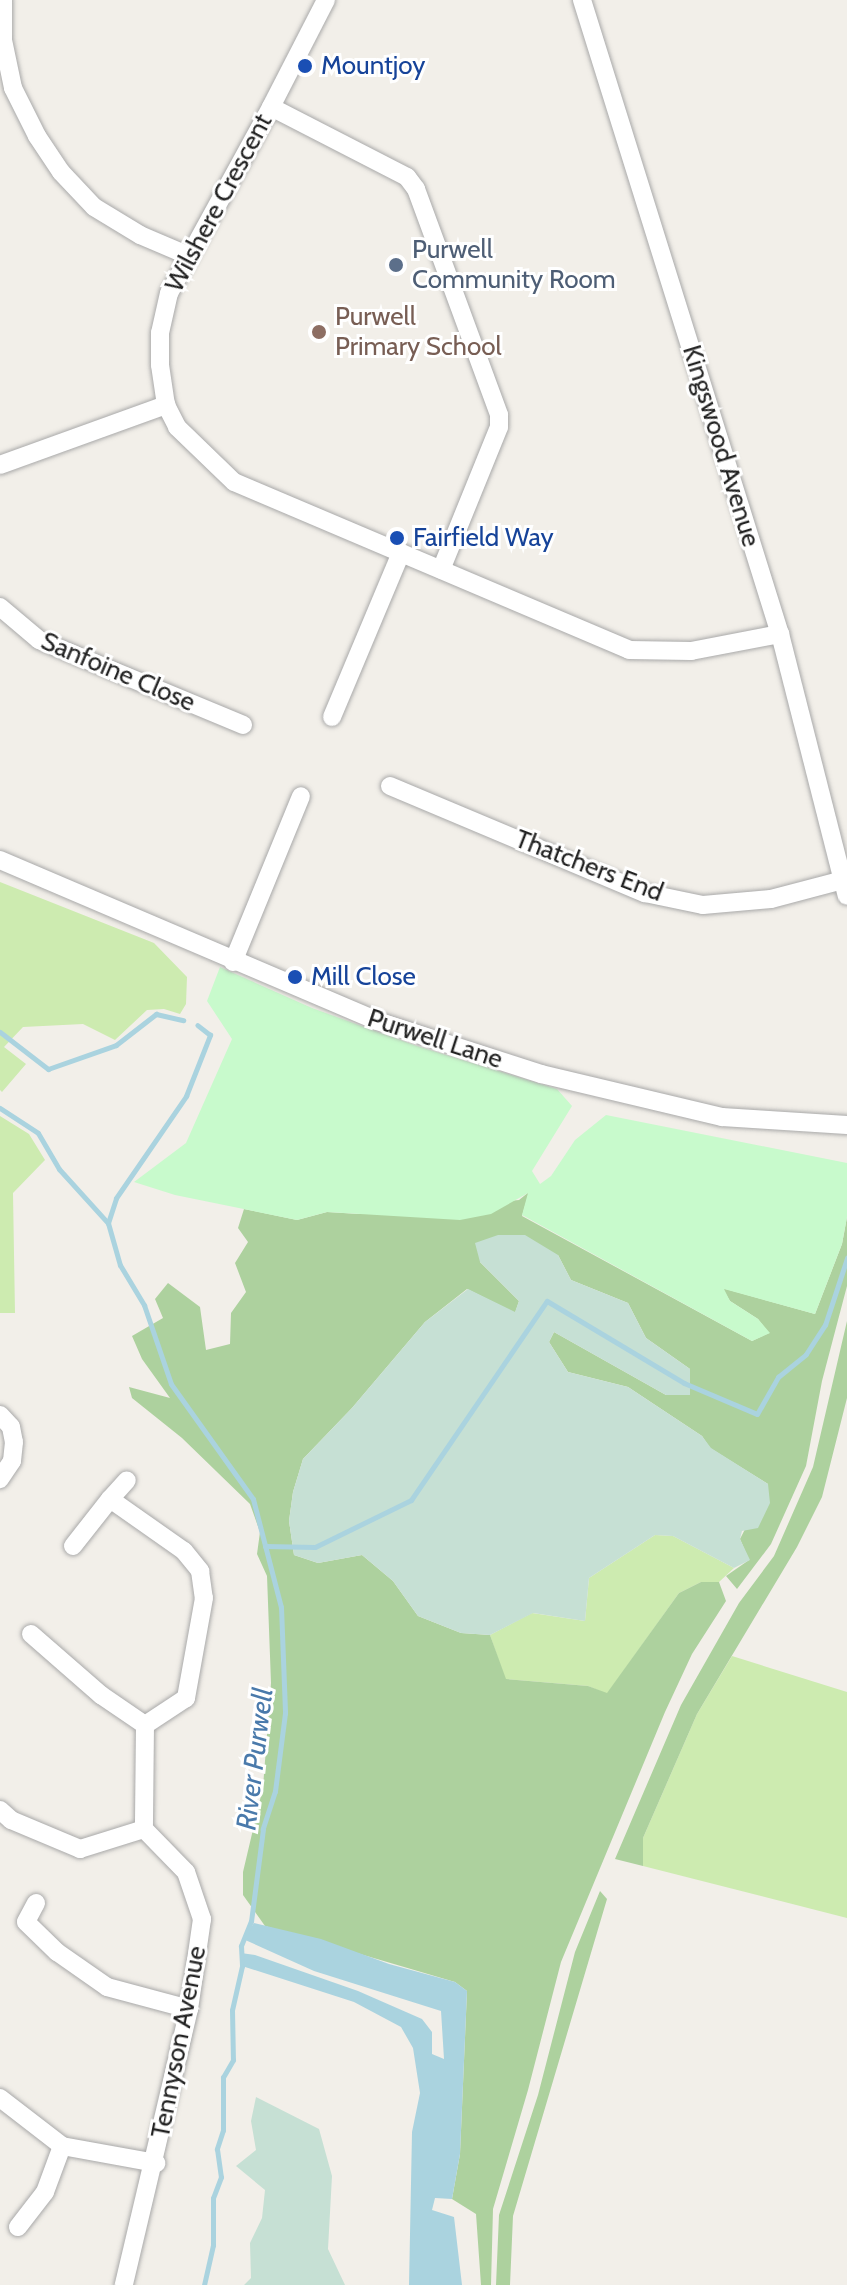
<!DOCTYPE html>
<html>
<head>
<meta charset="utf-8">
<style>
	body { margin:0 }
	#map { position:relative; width:847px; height:2285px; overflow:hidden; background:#f2efe9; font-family:Cabin,sans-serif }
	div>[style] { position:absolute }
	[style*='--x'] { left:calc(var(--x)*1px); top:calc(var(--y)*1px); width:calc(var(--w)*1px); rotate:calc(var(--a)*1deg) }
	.grass>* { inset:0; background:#cdebb0 }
	.forest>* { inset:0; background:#add19e }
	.wetland>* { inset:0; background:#c6e0d4 }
	.park>* { inset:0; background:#c8facc }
	.water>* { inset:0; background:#aad3df }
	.stream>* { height:5px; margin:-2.5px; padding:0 2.5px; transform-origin:2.5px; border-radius:2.5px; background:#aad3df }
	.roads { filter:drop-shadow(0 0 2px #a9a9a9) drop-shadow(0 0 2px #a9a9a9) }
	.minor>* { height:18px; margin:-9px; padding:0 9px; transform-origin:9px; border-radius:9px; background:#fff }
	.dots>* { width:22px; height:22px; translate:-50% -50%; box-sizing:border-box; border:4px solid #fff; border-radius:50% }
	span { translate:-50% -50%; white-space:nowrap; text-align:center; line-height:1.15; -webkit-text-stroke:6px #fff; paint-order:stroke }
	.transit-label { font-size:26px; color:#164399 }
	.left { translate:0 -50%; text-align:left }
	.street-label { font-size:26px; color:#222 }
	.service-label { font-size:26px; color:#4e5e75 }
	.education-label { font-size:26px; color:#785e54 }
	.water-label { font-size:28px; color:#4a7aab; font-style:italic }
</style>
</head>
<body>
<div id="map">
	<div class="grass">
		<i style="clip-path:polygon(0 882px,154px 943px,187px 977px,186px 1004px,180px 1014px,164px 1009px,147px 1010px,115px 1040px,83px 1024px,23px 1027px,4px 1047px,26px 1064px,2px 1092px,0 1090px)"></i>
		<i style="clip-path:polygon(0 1116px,29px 1134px,45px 1160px,13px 1193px,15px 1313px,0 1313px)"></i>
		<i style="clip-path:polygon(655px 1535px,673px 1536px,734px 1568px,719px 1582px,701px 1582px,679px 1593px,607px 1694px,588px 1686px,505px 1679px,490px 1635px,532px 1613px,585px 1621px,589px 1578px)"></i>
		<i style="clip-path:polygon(732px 1656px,847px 1692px,847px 1918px,643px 1866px,643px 1838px,697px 1714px)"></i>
	</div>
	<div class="forest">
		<i style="clip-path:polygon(529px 1192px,522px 1216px,752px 1341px,769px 1333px,758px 1319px,730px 1301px,722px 1288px,815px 1314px,842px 1244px,847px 1217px,847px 1286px,822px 1381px,806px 1466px,771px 1544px,737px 1589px,726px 1576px,749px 1560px,740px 1539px,768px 1484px,710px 1448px,702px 1436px,628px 1387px,568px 1372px,549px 1342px,554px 1332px,666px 1395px,690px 1369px,646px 1338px,628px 1303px,571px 1280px,558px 1255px,480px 1262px,519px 1301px,515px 1313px,467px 1289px,425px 1322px,352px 1408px,303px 1459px,293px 1492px,289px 1521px,294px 1555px,318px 1563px,362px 1555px,393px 1581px,418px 1616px,461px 1633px,490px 1635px,506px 1679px,588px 1686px,607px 1693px,679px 1593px,701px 1582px,719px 1582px,726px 1601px,692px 1654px,665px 1712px,561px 1962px,528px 2090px,493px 2209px,491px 2285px,481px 2285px,476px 2214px,452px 2199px,460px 2154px,467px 1991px,455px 1982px,265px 1926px,243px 1895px,243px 1872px,263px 1787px,271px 1683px,267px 1576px,257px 1554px,260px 1532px,250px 1504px,182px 1438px,132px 1398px,129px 1387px,170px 1398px,142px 1359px,132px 1336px,163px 1318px,155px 1299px,168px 1283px,200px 1307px,206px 1350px,230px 1344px,231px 1313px,246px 1292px,235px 1263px,248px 1242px,238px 1228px,244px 1209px,297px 1220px,327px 1212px,359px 1214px,519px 1200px)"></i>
		<i style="clip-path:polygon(847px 1321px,847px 1398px,822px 1497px,797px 1547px,697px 1714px,643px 1838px,643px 1866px,615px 1859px,681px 1705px,739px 1603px,774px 1556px,813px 1467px)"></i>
		<i style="clip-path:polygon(600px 1891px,607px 1899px,513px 2216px,510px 2285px,496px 2285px,499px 2215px,538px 2095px,575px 1952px)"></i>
	</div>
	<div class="wetland">
		<i style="clip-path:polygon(498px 1235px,525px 1235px,558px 1255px,571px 1280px,628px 1303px,646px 1338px,690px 1369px,690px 1395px,666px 1395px,554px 1332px,549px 1342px,568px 1372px,628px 1387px,702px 1436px,711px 1448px,768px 1484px,770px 1503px,758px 1528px,742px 1531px,740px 1539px,750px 1560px,734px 1568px,673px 1536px,655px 1535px,589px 1578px,585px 1621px,533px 1613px,490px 1635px,461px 1633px,418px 1616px,393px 1581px,362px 1555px,318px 1563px,294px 1555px,289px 1521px,293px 1492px,303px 1459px,352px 1408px,425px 1322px,468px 1289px,515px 1312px,519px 1301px,480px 1262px,475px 1243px)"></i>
		<i style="clip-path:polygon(256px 2097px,319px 2129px,332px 2176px,328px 2249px,345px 2285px,244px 2285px,251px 2278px,250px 2243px,262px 2218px,265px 2190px,236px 2166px,256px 2150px,251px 2121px)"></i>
	</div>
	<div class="park">
		<i style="clip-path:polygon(220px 967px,312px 1008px,417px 1046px,557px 1089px,572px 1106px,532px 1171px,540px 1184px,551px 1176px,575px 1140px,606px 1115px,847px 1163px,847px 1217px,842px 1244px,815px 1314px,724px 1289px,730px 1301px,758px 1319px,770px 1333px,752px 1341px,522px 1215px,528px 1193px,491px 1214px,460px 1220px,327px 1212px,297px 1220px,175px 1195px,134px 1182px,186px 1143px,232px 1039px,207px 1001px)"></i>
	</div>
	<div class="water">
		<i style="clip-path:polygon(254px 1923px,321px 1939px,389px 1964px,455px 1982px,467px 1991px,460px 2154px,452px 2199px,435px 2198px,432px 2210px,454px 2217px,462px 2285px,409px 2285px,412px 2132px,420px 2093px,413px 2048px,401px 2027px,354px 2002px,242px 1966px,241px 1953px,255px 1955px,358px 1991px,422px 2019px,432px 2032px,432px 2054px,444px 2059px,441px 2011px,314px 1971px,243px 1939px)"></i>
	</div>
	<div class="stream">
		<i style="--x:0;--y:1032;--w:61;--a:37.6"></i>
		<i style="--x:48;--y:1069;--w:72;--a:-19.4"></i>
		<i style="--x:116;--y:1045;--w:51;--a:-37.8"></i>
		<i style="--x:156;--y:1014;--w:28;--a:13"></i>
		<i style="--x:0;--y:1108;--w:45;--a:33.3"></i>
		<i style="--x:38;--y:1133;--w:42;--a:59.7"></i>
		<i style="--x:59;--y:1169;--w:73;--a:47.8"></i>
		<i style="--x:108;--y:1223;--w:44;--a:74.1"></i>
		<i style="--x:120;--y:1265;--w:47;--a:59"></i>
		<i style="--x:144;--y:1305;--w:83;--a:71.1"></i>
		<i style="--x:171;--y:1384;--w:141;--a:54.5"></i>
		<i style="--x:253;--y:1499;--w:112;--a:75.5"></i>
		<i style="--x:281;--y:1607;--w:106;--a:87.8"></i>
		<i style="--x:285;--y:1713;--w:79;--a:97.3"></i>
		<i style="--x:275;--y:1791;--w:40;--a:108"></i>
		<i style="--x:263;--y:1829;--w:93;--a:97.4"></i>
		<i style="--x:251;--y:1921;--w:27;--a:112"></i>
		<i style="--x:241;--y:1946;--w:20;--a:87"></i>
		<i style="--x:242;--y:1966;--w:45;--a:102.8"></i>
		<i style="--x:232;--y:2010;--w:50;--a:88.9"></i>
		<i style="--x:233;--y:2060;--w:20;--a:120"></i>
		<i style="--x:223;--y:2077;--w:53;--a:90"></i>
		<i style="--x:223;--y:2130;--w:20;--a:108"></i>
		<i style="--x:217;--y:2149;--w:28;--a:82"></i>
		<i style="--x:221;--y:2177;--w:22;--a:111"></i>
		<i style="--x:213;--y:2198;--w:47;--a:90"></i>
		<i style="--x:213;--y:2245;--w:41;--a:102.7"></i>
		<i style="--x:108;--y:1223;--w:26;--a:-72"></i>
		<i style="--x:116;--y:1198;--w:124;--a:-55.5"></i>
		<i style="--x:186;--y:1096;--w:66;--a:-68.5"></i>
		<i style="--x:210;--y:1035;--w:16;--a:-142"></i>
		<i style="--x:265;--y:1546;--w:50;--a:1.1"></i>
		<i style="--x:315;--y:1547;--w:107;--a:-26.1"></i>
		<i style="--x:411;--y:1500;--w:241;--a:-55.7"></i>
		<i style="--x:547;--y:1301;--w:160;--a:30.9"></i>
		<i style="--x:684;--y:1383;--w:79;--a:23"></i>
		<i style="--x:757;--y:1414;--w:43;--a:-60.4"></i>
		<i style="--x:778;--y:1377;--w:36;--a:-39"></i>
		<i style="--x:806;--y:1354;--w:35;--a:-57"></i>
		<i style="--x:825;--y:1325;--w:71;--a:-71.8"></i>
	</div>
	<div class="roads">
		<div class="minor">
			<i style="--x:3;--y:0;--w:40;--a:90"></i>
			<i style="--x:3;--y:40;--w:49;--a:78.2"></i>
			<i style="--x:13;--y:88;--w:54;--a:63.4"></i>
			<i style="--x:37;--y:136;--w:43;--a:56.3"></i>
			<i style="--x:61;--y:172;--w:48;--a:46.7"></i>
			<i style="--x:94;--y:207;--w:54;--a:31.3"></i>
			<i style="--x:140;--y:235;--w:51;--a:23.1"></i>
			<i style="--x:326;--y:0;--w:120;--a:117.2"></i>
			<i style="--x:271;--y:107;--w:212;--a:118.7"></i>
			<i style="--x:169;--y:293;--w:41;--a:102.7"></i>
			<i style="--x:160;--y:333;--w:32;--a:90"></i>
			<i style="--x:160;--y:365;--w:40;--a:81.5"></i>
			<i style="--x:166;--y:405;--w:25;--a:63"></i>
			<i style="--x:177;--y:427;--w:79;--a:44"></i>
			<i style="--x:234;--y:482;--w:429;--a:23"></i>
			<i style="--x:629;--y:650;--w:62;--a:0.9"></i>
			<i style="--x:691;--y:651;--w:91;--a:-10.8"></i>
			<i style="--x:582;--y:0;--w:664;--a:72.66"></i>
			<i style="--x:780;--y:634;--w:270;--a:75.7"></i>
			<i style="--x:271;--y:107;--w:153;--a:27.2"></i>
			<i style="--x:407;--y:177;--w:15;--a:53"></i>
			<i style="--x:416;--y:189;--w:241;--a:69.8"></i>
			<i style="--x:499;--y:415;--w:12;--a:90"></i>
			<i style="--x:499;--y:427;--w:154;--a:112.1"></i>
			<i style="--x:0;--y:465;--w:177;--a:-19.9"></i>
			<i style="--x:0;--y:607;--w:51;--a:40.2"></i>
			<i style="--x:39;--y:640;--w:221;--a:22.6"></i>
			<i style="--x:332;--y:717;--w:178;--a:-67.2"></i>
			<i style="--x:390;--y:786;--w:277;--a:22.8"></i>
			<i style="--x:645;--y:893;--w:59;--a:11.7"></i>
			<i style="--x:703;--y:905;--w:68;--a:-5"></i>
			<i style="--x:771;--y:899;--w:74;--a:-14.8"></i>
			<i style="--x:0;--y:860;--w:410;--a:23.1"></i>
			<i style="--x:377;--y:1021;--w:172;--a:17.9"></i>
			<i style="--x:541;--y:1074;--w:186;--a:13.4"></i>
			<i style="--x:722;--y:1117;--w:125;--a:3.7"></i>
			<i style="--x:233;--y:962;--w:179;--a:-67.7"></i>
			<i style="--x:0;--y:1415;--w:16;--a:47"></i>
			<i style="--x:11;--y:1427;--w:15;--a:79"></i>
			<i style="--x:14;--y:1442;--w:19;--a:96"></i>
			<i style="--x:12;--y:1461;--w:22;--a:124"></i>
			<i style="--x:110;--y:1499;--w:25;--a:-48"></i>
			<i style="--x:73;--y:1546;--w:60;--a:-51.8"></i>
			<i style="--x:110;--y:1499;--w:90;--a:35.1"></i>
			<i style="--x:184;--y:1551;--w:26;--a:51"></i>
			<i style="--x:200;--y:1571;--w:27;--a:82"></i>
			<i style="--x:204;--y:1598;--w:102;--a:100.2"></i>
			<i style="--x:186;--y:1698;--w:49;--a:146.6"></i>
			<i style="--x:145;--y:1725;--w:104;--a:90.6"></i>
			<i style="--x:144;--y:1829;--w:60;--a:45.7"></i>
			<i style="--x:186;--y:1872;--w:50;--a:71.2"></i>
			<i style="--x:202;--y:1919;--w:91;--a:98.2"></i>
			<i style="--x:189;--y:2009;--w:284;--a:103.3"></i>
			<i style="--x:31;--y:1634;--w:93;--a:41.1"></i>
			<i style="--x:101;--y:1695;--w:53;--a:34.3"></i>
			<i style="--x:0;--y:1810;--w:15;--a:42"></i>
			<i style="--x:11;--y:1820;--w:75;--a:22.8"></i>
			<i style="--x:80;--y:1849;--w:67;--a:-17.4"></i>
			<i style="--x:36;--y:1903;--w:21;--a:118"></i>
			<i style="--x:26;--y:1922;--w:43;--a:44.1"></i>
			<i style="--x:57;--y:1952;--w:61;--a:35"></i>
			<i style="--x:107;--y:1987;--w:85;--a:15"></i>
			<i style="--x:0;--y:2098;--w:78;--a:37.7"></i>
			<i style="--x:62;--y:2146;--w:96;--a:10.3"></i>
			<i style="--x:18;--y:2227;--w:44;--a:-52.4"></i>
			<i style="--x:45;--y:2192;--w:49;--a:-69.7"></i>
		</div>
	</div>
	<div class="dots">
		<i style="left:305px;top:66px;background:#1a4fb4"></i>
		<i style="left:396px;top:265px;background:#5c6f8a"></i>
		<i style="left:319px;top:332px;background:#8d6e63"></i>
		<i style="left:397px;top:538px;background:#1a4fb4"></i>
		<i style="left:295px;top:977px;background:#1a4fb4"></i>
	</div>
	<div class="transit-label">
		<span class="left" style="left:321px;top:66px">Mountjoy</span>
		<span class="left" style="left:413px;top:538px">Fairfield Way</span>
		<span class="left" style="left:311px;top:977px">Mill Close</span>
	</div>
	<div class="street-label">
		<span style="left:219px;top:203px;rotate:-62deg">Wilshere Crescent</span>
		<span style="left:721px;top:446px;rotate:73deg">Kingswood Avenue</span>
		<span style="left:118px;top:672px;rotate:23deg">Sanfoine Close</span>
		<span style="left:589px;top:866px;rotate:21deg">Thatchers End</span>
		<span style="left:435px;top:1039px;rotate:18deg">Purwell Lane</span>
		<span style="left:179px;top:2042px;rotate:-79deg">Tennyson Avenue</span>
	</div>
	<div class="service-label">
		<span class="left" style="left:412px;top:265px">Purwell<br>Community Room</span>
	</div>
	<div class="education-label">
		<span class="left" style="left:335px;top:332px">Purwell<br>Primary School</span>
	</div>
	<div class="water-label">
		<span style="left:254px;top:1759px;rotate:-83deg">River Purwell</span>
	</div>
</div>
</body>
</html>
